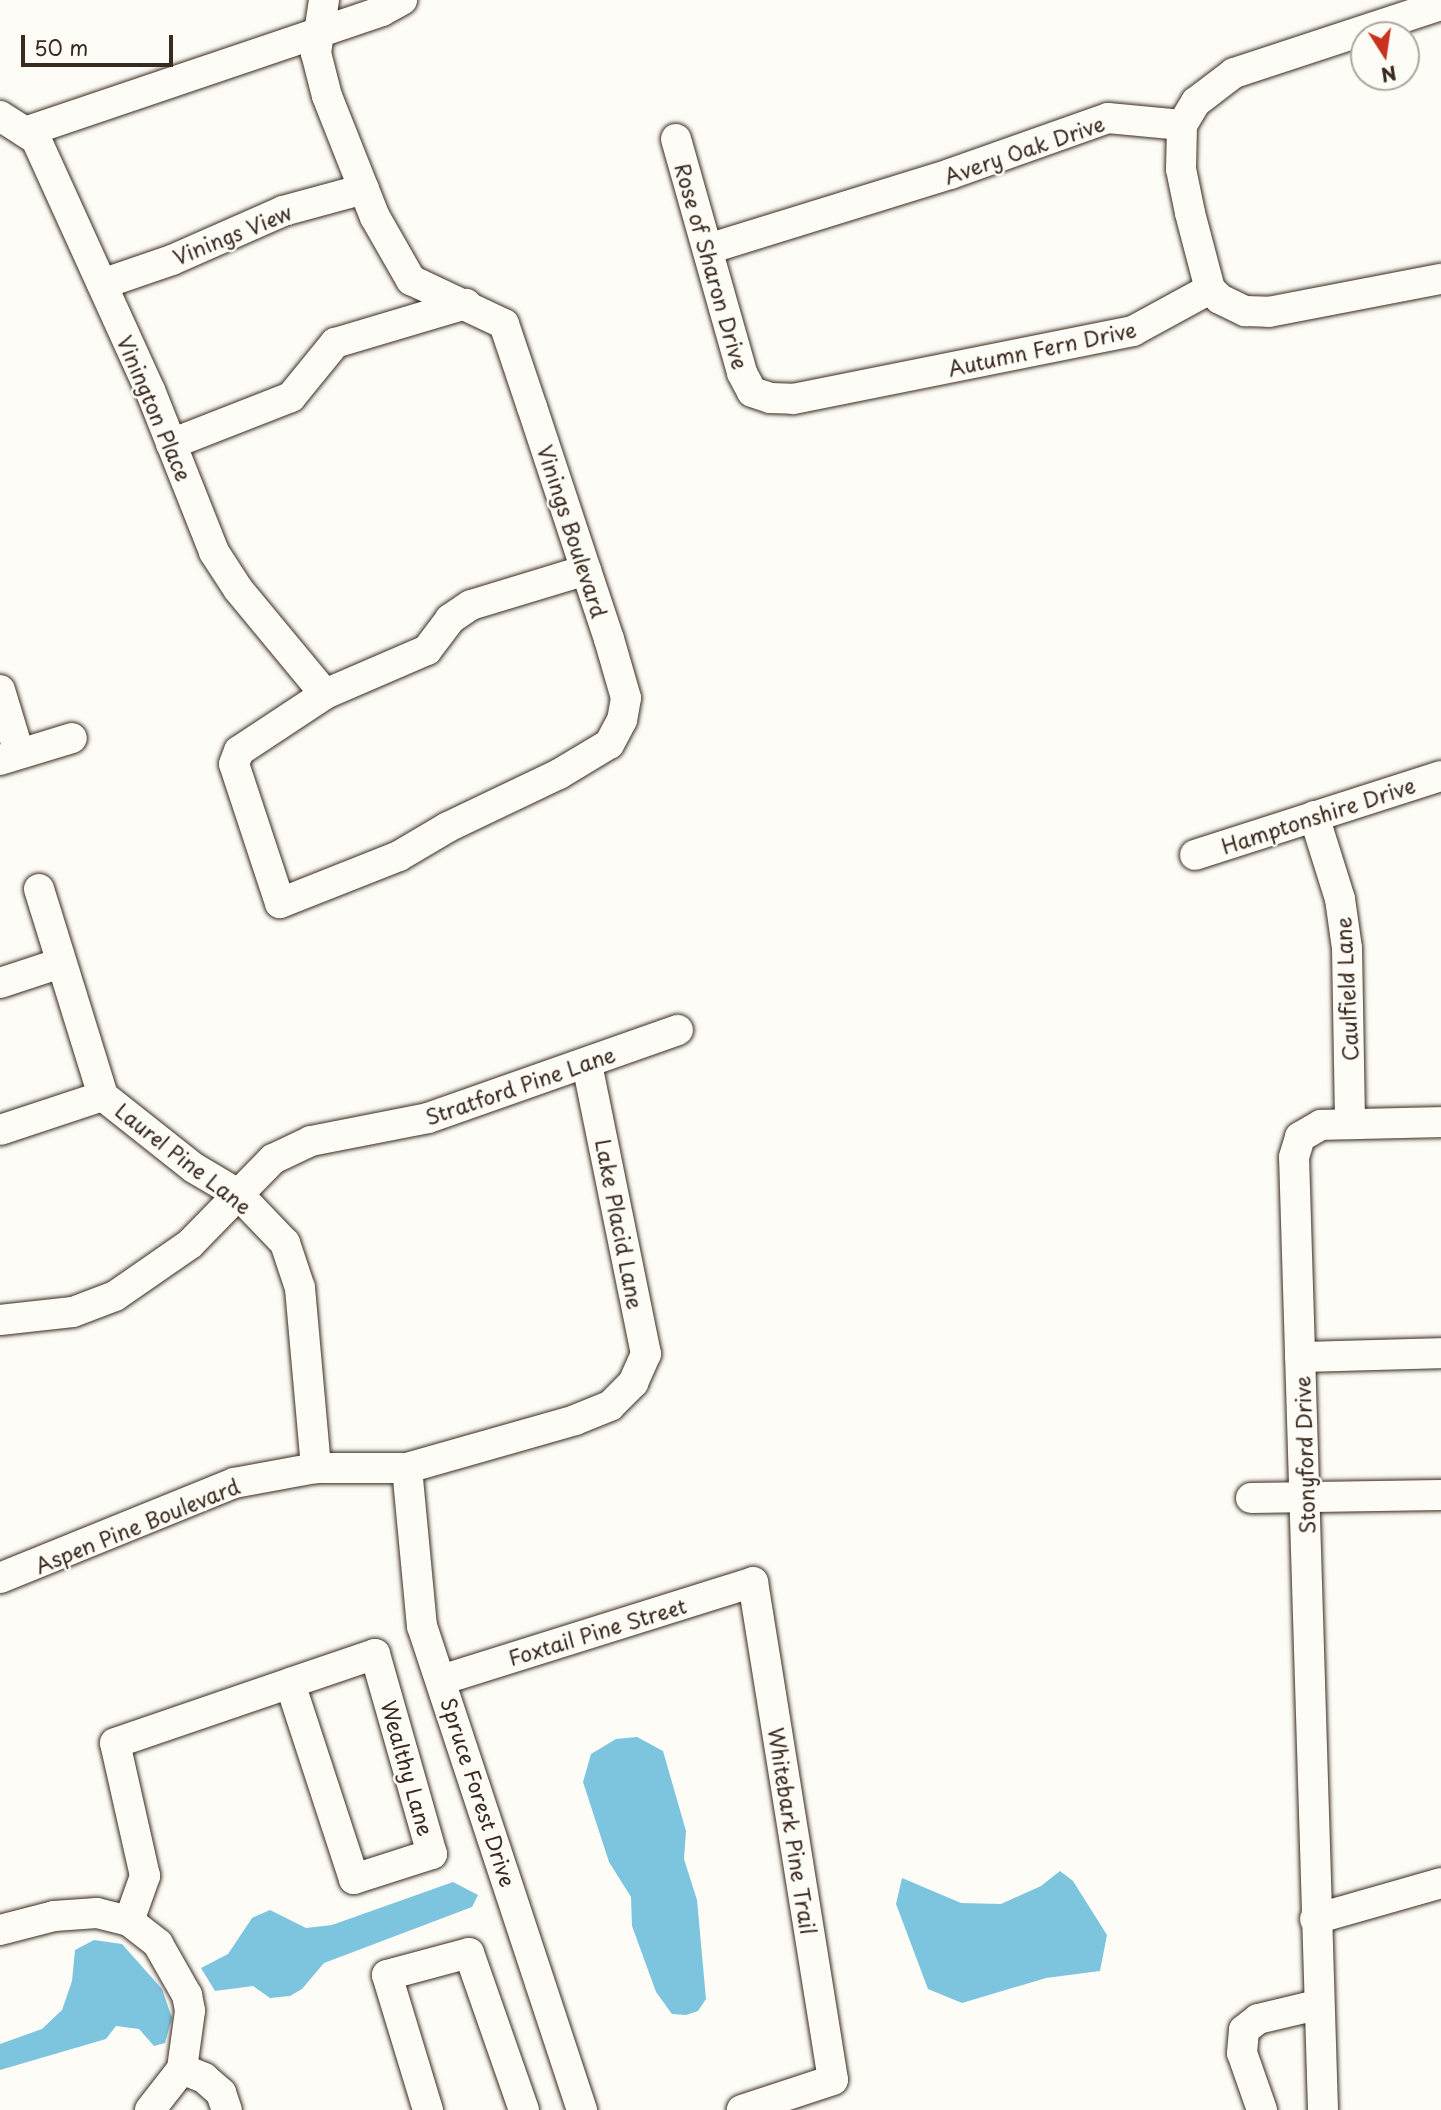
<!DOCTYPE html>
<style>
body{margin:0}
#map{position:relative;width:1441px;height:2110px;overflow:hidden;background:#fdfcf7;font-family:"Playpen Sans",sans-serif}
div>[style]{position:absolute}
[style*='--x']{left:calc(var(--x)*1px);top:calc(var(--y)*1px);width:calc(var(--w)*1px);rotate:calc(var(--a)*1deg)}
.water>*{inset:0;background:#7dc5de}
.roads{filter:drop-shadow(0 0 2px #3b2a1e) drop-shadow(0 0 2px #3b2a1e)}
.minor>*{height:30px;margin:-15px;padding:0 15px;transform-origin:15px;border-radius:15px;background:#fdfcf7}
span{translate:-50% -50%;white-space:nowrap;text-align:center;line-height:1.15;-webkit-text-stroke:5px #fdfcf7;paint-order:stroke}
.street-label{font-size:21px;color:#3b2a1e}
.north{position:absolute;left:1350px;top:21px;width:70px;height:70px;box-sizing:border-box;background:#fdfcf7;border:2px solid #afa8a0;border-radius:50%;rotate:168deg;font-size:19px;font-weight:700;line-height:28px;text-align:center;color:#3b2a1e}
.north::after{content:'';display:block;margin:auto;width:24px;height:32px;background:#c8321e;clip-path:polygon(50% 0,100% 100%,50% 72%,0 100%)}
.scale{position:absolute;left:21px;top:35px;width:152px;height:32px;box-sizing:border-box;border:4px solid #3b2a1e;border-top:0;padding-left:9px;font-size:21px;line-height:24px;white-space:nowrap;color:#3b2a1e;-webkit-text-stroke:5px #fdfcf7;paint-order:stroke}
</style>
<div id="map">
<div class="water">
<i style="clip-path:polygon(637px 1737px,663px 1751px,686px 1831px,684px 1859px,697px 1900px,706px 1999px,698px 2011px,686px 2015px,672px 2014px,656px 1992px,632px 1926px,631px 1897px,609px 1862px,583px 1782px,591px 1754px,616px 1739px)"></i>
<i style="clip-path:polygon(1060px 1871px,1073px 1881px,1107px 1935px,1100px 1971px,1046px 1978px,962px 2003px,928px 1989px,896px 1904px,902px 1878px,961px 1903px,1001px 1904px,1041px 1886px)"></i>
<i style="clip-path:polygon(453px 1882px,478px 1895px,472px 1907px,324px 1963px,302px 1989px,290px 1996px,270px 1998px,253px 1986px,215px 1991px,201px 1968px,228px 1954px,252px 1918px,270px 1910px,306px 1928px,332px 1925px)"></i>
<i style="clip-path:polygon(94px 1940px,122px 1944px,162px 1989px,172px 2018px,165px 2043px,154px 2046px,139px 2029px,116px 2026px,106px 2039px,0 2070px,0 2044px,42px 2029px,62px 2010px,72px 1981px,75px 1950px)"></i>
</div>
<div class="roads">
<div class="minor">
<i style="--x:324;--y:0;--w:54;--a:98.6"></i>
<i style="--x:316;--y:53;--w:44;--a:75.7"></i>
<i style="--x:327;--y:96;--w:130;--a:68.4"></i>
<i style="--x:375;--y:217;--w:73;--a:60.3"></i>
<i style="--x:411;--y:280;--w:103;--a:25.3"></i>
<i style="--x:504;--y:324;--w:88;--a:71.4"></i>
<i style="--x:532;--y:407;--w:172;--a:71.7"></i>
<i style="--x:586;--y:570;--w:73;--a:71.6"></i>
<i style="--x:609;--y:639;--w:61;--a:73.9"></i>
<i style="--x:626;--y:698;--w:22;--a:100"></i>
<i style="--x:622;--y:720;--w:27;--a:118"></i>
<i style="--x:609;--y:744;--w:58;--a:149"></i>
<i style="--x:559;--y:774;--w:123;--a:154.5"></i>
<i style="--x:448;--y:827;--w:57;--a:149.4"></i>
<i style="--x:399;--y:856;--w:128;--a:158.4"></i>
<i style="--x:280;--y:903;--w:146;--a:-108.3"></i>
<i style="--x:234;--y:764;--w:14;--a:-69"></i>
<i style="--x:239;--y:751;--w:103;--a:-33.5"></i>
<i style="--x:325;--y:694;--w:111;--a:-23.3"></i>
<i style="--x:427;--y:650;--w:39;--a:-53"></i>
<i style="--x:450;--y:619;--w:25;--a:-34"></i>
<i style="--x:471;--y:605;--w:120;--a:-16.9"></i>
<i style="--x:0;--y:116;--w:43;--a:32.6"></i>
<i style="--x:36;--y:139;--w:276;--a:65.6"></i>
<i style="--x:150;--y:390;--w:174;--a:68.4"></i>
<i style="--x:214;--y:552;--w:44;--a:57"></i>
<i style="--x:238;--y:589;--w:136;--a:50.4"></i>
<i style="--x:1182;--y:125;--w:44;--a:91.3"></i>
<i style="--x:1181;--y:169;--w:45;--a:78.4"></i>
<i style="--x:1190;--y:213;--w:79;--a:75.3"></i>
<i style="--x:1210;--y:289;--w:14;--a:45"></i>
<i style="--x:1220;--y:299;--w:28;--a:26"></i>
<i style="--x:1245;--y:311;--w:24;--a:2"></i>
<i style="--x:1269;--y:312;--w:175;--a:-10.9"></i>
<i style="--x:1182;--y:125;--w:27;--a:-59"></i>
<i style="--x:1196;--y:102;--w:48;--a:-37.3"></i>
<i style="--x:1234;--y:73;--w:218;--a:-18.2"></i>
<i style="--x:25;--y:132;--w:377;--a:-18.7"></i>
<i style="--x:382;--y:11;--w:23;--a:-29"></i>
<i style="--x:676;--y:139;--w:243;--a:74.2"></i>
<i style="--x:742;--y:373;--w:21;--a:62"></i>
<i style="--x:752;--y:392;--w:19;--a:18"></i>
<i style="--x:770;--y:398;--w:23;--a:2"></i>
<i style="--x:793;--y:399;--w:347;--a:-11.3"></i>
<i style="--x:1133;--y:331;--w:88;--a:-28.6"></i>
<i style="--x:708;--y:249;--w:253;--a:-17.2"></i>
<i style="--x:950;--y:174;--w:168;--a:-19.5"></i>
<i style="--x:1108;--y:118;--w:74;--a:5.4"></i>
<i style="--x:102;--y:284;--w:74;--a:-18.9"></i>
<i style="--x:172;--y:260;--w:121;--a:-23.8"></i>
<i style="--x:283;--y:211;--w:84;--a:-15.2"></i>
<i style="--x:171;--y:444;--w:129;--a:-21.4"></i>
<i style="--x:291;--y:397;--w:70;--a:-50.8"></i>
<i style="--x:335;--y:343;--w:137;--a:-16.6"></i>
<i style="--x:0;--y:690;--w:66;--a:73.2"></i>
<i style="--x:0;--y:760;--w:75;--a:-17"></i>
<i style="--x:1314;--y:816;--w:87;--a:72.6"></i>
<i style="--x:1340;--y:899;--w:49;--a:81.9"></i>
<i style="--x:1347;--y:948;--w:176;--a:89"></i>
<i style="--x:1195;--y:855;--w:258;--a:-17.8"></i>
<i style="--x:39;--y:889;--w:217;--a:72.8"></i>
<i style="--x:103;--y:1096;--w:116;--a:38.4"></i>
<i style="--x:194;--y:1168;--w:51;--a:30.6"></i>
<i style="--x:238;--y:1194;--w:68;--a:46.2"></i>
<i style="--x:285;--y:1243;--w:47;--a:71.6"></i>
<i style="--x:300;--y:1288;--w:181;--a:84.9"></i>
<i style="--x:0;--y:983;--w:64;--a:-18.2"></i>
<i style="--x:0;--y:1130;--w:108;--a:-18.3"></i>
<i style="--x:0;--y:1320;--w:73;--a:-6.3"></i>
<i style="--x:73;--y:1312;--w:45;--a:-20.9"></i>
<i style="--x:115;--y:1296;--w:91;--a:-34.7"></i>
<i style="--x:190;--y:1244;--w:119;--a:-45.7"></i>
<i style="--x:273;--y:1159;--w:42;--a:-25.3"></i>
<i style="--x:311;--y:1141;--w:119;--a:-11.1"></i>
<i style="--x:428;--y:1118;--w:265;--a:-19.4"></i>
<i style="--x:1300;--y:1357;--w:141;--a:-1.6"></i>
<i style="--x:407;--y:1468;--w:159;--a:84.6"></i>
<i style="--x:422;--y:1626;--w:510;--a:71.71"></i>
<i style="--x:1251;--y:1498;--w:190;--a:-0.9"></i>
<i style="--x:0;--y:1578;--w:253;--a:-22.1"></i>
<i style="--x:234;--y:1483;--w:83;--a:-10.4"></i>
<i style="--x:316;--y:1468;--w:91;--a:0"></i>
<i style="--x:407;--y:1468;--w:175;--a:-15.9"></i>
<i style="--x:575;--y:1420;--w:38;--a:-22"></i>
<i style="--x:610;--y:1406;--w:33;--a:-45"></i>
<i style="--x:633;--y:1383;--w:32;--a:-66"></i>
<i style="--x:646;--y:1354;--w:297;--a:-101.5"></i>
<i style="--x:375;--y:1654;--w:208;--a:74.1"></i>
<i style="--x:432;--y:1854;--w:82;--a:162.2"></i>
<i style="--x:354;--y:1879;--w:206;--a:-108.1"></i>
<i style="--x:290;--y:1683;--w:90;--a:-18.8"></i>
<i style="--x:441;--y:1680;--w:327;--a:-17.4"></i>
<i style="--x:753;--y:1582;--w:504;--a:80.87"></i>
<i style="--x:833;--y:2080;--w:96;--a:161.8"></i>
<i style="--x:1315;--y:1919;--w:131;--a:-15.9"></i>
<i style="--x:129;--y:1921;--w:48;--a:-70.4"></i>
<i style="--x:145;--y:1876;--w:136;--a:-102.7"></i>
<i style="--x:115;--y:1743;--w:185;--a:-18.9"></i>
<i style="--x:0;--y:1930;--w:56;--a:-14.5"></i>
<i style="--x:54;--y:1916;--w:43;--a:-4"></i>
<i style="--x:97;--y:1913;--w:33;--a:14"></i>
<i style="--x:129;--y:1921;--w:37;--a:38"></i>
<i style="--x:158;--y:1944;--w:59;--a:60.4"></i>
<i style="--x:187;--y:1995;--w:16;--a:79"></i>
<i style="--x:190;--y:2011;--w:59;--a:97.9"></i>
<i style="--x:182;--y:2069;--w:52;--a:128"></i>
<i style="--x:182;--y:2069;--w:24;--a:22"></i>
<i style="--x:204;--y:2078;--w:23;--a:41"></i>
<i style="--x:221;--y:2093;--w:18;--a:71"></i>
<i style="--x:428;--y:2110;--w:141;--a:-106.9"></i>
<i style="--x:387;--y:1975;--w:85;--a:-15"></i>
<i style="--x:469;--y:1953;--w:166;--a:70.7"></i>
<i style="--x:1262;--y:2110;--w:60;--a:-109.3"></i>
<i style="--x:1242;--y:2053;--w:23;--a:-85"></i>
<i style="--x:1244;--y:2030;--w:18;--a:-38"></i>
<i style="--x:1258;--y:2019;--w:61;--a:-13.3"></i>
<i style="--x:1323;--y:2110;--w:953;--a:-91.74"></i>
<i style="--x:1294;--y:1157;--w:21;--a:-73"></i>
<i style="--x:1300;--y:1137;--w:24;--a:-30"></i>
<i style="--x:1321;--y:1125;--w:120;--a:-1.4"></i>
</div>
</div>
<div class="street-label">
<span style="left:1024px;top:149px;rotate:-19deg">Avery Oak Drive</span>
<span style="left:232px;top:234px;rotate:-22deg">Vinings View</span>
<span style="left:712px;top:266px;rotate:74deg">Rose of Sharon Drive</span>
<span style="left:1042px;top:348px;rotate:-12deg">Autumn Fern Drive</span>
<span style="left:155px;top:408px;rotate:67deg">Vinington Place</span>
<span style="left:573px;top:531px;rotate:72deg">Vinings Boulevard</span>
<span style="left:1318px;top:815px;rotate:-18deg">Hamptonshire Drive</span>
<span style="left:1346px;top:989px;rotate:-93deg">Caulfield Lane</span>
<span style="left:520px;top:1085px;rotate:-19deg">Stratford Pine Lane</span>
<span style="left:184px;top:1158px;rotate:38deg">Laurel Pine Lane</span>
<span style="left:620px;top:1224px;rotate:79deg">Lake Placid Lane</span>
<span style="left:1304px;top:1455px;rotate:-92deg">Stonyford Drive</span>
<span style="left:137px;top:1525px;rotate:-22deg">Aspen Pine Boulevard</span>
<span style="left:597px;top:1631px;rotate:-17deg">Foxtail Pine Street</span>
<span style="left:408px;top:1768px;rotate:74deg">Wealthy Lane</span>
<span style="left:479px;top:1792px;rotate:72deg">Spruce Forest Drive</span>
<span style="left:793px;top:1831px;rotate:81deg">Whitebark Pine Trail</span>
</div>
<div class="north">N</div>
<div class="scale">50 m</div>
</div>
